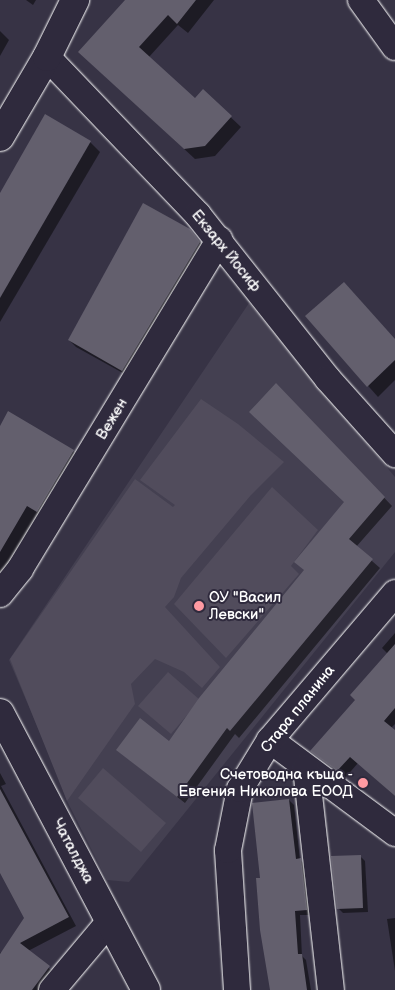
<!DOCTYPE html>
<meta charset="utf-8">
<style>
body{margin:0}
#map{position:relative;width:395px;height:990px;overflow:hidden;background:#373345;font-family:"Balsamiq Sans",sans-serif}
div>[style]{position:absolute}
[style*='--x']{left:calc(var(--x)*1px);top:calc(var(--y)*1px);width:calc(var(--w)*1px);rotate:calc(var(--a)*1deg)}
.built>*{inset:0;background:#444051}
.green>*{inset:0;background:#514c5c}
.shadow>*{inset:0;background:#0007}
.building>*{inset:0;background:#635f6d}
.roads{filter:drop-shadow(0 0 1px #fff) drop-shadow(0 0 1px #fff)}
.minor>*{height:26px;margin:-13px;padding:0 13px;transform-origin:13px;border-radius:13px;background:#2f2a3d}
.tertiary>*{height:28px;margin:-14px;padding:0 14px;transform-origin:14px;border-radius:14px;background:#2f2a3d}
.dots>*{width:14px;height:14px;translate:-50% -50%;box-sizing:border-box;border:2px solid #2f2a3d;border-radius:50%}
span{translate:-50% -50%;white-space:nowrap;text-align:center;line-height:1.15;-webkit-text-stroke:4px #2f2a3d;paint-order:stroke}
.street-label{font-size:15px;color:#fff}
.poi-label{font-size:15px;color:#fff}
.left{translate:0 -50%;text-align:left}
.right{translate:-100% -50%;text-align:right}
</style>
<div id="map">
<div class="built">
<i style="clip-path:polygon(249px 303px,395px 477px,395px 552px,129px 882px,107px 880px,67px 801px,58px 775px,9px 660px)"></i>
</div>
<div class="green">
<i style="clip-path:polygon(201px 399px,238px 424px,284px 462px,251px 495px,181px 578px,174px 597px,165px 607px,220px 667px,202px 688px,184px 672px,155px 659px,131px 684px,135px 704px,67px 801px,10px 659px,135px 479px,173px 507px,175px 505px,140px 480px)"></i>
<i style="clip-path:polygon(272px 487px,318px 530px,291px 566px,299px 574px,226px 658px,174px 604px)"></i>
<i style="clip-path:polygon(168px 672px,200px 700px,171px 734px,138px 706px)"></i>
<i style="clip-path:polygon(103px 768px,166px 823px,141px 852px,78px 798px)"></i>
</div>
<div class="shadow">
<i style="clip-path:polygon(26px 0,36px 0,33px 5px)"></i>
<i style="clip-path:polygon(127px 0,214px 0,188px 33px,178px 25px,149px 57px,195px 99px,203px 91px,241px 127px,215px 156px,195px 159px,90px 62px)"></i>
<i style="clip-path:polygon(0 31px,9px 40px,0 56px)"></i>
<i style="clip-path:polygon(90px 142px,100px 152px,0 322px,0 195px)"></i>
<i style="clip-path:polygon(189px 230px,207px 250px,130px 377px,76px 347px,69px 340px)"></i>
<i style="clip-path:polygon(306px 316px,395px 340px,395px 380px,378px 397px)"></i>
<i style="clip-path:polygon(276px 384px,392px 506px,356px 547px,380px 568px,239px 738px,235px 734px,185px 803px,117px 750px,170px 743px,305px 571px,345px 502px)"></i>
<i style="clip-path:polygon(9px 413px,73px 451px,84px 461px,0 579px,0 428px)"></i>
<i style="clip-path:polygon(395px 633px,395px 724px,391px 728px,395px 732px,395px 796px,358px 763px,345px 778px,312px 751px,356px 700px,388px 654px,382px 648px)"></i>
<i style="clip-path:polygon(0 773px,6px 784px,1px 786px,76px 926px,28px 951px,58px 976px,47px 990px,0 990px,0 952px,1px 954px,26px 918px,0 870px)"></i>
<i style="clip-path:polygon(289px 800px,294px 805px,300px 860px,306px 865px,311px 915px,300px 915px,302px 956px,306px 960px,311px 990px,271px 990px,262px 879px)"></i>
<i style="clip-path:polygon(360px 856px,365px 861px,368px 912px,343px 913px,338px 908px)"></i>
<i style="clip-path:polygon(395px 918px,395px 971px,387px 919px)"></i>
</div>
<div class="building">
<i style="clip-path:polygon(125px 0,196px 0,177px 24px,168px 15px,139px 47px,195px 98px,203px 89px,232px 116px,205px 146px,184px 149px,78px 52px)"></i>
<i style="clip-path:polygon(45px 114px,91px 141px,0 298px,0 193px)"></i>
<i style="clip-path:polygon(143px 203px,190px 229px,200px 242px,122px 371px,68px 340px)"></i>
<i style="clip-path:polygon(344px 282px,395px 339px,395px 360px,367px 387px,305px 316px)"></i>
<i style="clip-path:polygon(276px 383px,385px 497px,349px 539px,373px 559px,230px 731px,227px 728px,177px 797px,116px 750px,140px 718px,169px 741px,199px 698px,304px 570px,294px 562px,344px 502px,249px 412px)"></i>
<i style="clip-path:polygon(8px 411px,74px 450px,37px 512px,27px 506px,0 552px,0 426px)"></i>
<i style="clip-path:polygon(395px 644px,395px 708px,384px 721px,395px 730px,395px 796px,350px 757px,337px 771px,310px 751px,355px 700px,350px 695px)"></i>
<i style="clip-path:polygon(0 789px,69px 917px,20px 943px,50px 966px,32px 990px,0 990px,0 954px,24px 918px,0 873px)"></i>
<i style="clip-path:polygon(289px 799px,296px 859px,301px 858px,307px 910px,295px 911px,298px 954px,302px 954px,307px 990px,270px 990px,260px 930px,256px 878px,260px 878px,252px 803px)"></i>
<i style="clip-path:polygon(361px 855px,363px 908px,337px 909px,331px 856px)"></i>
</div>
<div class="roads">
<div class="minor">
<i style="--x:361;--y:0;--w:58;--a:54.1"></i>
<i style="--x:47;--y:57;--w:219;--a:46.3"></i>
<i style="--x:198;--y:215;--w:209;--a:51.6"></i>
<i style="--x:328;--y:379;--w:101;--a:48.2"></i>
<i style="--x:0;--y:594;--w:32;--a:-51"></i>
<i style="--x:20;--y:569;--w:385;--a:-58.8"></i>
<i style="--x:270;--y:740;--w:156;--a:36.6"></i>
<i style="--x:306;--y:768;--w:223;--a:83.6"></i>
<i style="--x:52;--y:990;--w:90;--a:-50"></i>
<i style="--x:237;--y:990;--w:140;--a:-93.7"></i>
<i style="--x:228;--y:850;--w:62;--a:-78.9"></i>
<i style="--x:240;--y:789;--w:57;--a:-58.5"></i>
<i style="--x:270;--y:740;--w:193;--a:-49.6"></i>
</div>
<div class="tertiary">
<i style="--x:0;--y:137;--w:93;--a:-59.6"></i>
<i style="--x:47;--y:57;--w:64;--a:-63.8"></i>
<i style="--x:0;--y:713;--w:313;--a:62.2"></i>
</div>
</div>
<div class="dots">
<i style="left:199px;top:606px;background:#ff9aa2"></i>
<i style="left:363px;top:783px;background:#ff9aa2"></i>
</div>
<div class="street-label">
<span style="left:226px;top:251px;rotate:51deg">Екзарх Йосиф</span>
<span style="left:112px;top:419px;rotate:-59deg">Вежен</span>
<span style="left:298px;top:709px;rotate:-51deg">Стара планина</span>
<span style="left:73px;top:851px;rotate:62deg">Чаталджа</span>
</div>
<div class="poi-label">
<span class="left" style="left:209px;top:606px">ОУ "Васил<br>Левски"</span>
<span class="right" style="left:353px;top:783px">Счетоводна къща -<br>Евгения Николова ЕООД</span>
</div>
</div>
